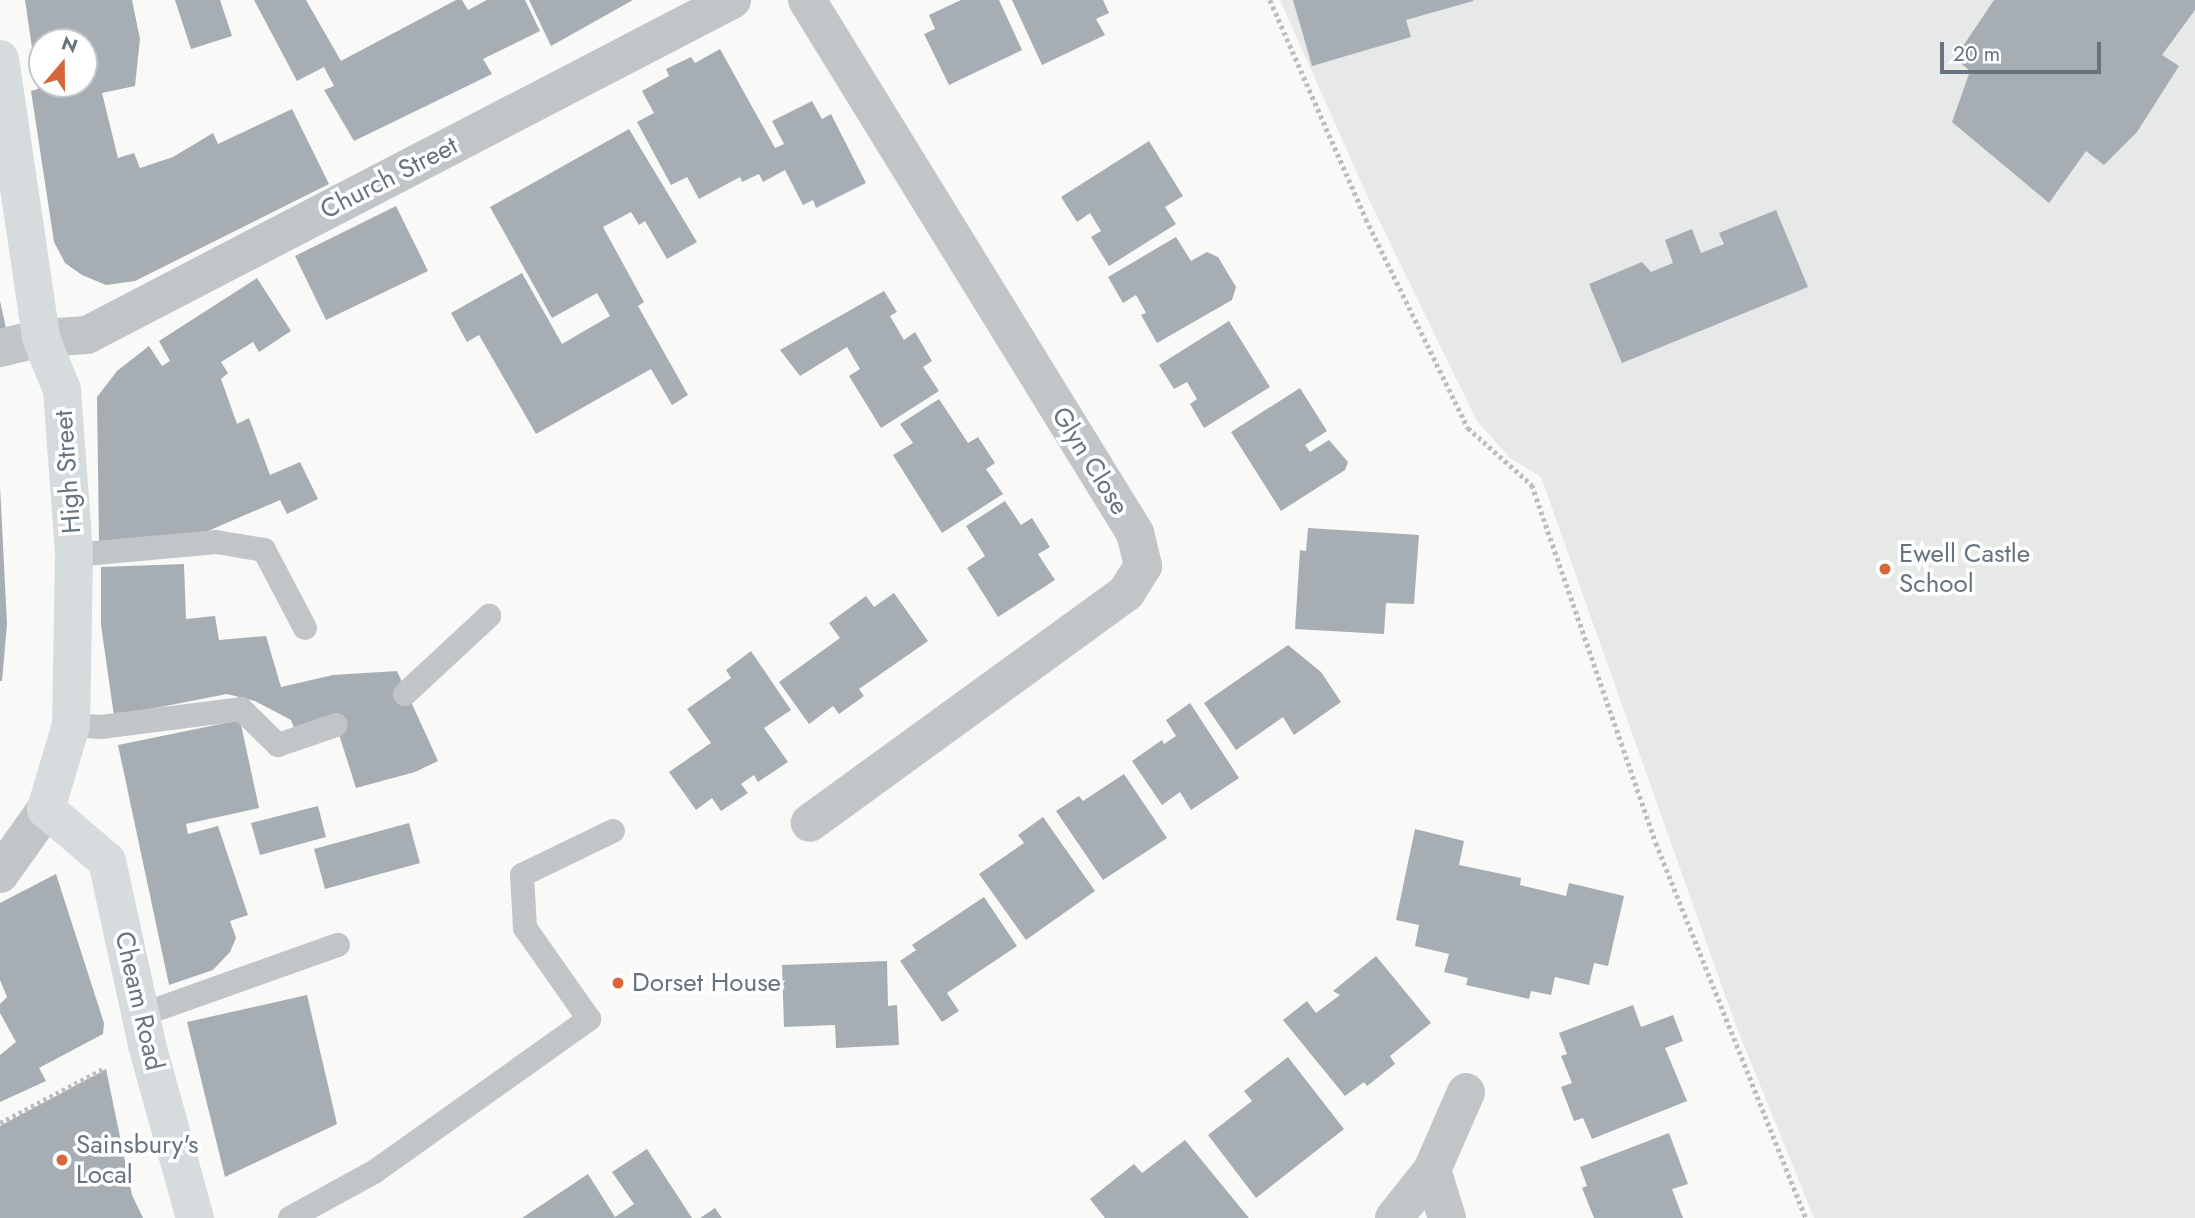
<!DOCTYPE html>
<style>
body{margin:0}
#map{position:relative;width:2195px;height:1218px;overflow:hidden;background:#f9f9f8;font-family:Jost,sans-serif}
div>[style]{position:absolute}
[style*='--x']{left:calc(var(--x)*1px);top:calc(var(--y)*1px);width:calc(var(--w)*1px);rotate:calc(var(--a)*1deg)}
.built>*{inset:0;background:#e7e8e8}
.building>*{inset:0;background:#a6aeb4}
.path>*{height:4.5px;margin-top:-2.25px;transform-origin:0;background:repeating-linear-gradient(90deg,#bbbec0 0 3.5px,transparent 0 7px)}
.service>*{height:24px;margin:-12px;padding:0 12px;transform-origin:12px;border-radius:12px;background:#c1c5c8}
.minor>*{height:38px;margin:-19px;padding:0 19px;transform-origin:19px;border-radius:19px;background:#c1c5c8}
.tertiary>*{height:38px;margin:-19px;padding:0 19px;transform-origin:19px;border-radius:19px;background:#c1c5c8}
.secondary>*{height:38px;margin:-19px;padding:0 19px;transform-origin:19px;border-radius:19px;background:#d6dbde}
.dots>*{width:19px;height:19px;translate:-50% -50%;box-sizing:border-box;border:4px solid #fff;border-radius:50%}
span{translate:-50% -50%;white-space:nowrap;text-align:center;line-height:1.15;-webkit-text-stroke:7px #fff;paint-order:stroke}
.street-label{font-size:26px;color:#667480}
.poi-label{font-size:26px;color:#667480}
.left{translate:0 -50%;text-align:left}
.north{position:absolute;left:28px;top:28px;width:70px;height:70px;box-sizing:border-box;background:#fff;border:2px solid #c2c7cc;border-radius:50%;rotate:20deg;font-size:19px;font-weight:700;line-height:28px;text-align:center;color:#667480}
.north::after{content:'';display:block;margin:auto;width:24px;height:32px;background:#d7673a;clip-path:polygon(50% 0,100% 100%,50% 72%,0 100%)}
.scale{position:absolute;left:1940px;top:42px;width:161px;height:32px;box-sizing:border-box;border:4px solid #667480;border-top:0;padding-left:9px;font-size:21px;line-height:24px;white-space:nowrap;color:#667480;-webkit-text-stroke:5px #fff;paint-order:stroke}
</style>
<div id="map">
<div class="built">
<i style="clip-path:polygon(1280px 0,2195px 0,2195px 1218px,1814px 1218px,1735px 1023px,1541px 477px,1510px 458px,1477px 421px,1370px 202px)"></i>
</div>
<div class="building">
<i style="clip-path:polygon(evenodd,25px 0,132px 0,140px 39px,135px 86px,102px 93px,118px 158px,134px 153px,140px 168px,173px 157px,213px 133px,218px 144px,292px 109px,329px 184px,135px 281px,106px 285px,82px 275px,65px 263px,54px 242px,31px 91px,38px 89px,25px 0,42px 42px,84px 42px,84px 84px,42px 84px,42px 42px)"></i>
<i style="clip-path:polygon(175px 0,220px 0,232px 36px,191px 49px)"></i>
<i style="clip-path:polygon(254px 0,306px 0,341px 61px,456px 0,462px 0,468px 10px,487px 0,525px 0,540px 31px,483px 59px,492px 74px,354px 141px,324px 90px,334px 86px,324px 67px,297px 81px)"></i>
<i style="clip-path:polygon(529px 0,633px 0,551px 46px)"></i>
<i style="clip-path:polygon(961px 0,999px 0,1022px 50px,949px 85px,924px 34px,935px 29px,929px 15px)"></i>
<i style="clip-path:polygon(1012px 0,1103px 0,1109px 13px,1096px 19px,1105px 35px,1042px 65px)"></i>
<i style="clip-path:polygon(1293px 0,1473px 0,1473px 1px,1406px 20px,1411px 37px,1312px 66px)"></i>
<i style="clip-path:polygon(1994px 0,2195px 0,2195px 10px,2162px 55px,2179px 66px,2137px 132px,2104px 165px,2086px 151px,2049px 203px,1952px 122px,1970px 71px,1955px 58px)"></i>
<i style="clip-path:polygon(720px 49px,775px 148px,784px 144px,772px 121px,812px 101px,822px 119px,831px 114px,866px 183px,816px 208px,813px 200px,803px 205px,785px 170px,763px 182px,759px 174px,742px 182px,740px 177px,699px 199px,687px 177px,671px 185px,637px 122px,654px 113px,642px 91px,669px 76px,666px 69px,691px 57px,695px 63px)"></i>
<i style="clip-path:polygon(629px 129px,697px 242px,667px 259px,645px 221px,639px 225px,631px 212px,603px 227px,644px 302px,638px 306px,688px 395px,672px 405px,651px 369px,536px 434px,479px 335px,467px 342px,451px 313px,522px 273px,562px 344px,610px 316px,597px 293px,552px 318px,490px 207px)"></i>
<i style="clip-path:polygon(1149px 141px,1183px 196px,1165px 207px,1176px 224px,1109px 266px,1091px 237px,1101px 231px,1090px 213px,1077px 222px,1061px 197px)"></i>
<i style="clip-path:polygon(396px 206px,428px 271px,326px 320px,295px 256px)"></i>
<i style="clip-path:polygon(1776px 210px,1808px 287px,1622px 363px,1589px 284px,1642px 262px,1651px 272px,1673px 263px,1665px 240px,1692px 229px,1701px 253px,1724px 244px,1719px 233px)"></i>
<i style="clip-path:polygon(1176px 237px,1191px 261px,1207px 252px,1218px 257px,1236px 287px,1232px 300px,1157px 343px,1141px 315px,1146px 313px,1136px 295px,1123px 303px,1108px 277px)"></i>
<i style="clip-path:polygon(257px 278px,291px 331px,259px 352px,253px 342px,221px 362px,228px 373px,221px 379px,237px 424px,249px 418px,270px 475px,300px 462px,318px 499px,287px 514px,280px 500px,194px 537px,99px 541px,97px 397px,117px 371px,149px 346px,162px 366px,170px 361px,159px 341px)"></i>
<i style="clip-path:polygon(884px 291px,897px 312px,890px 316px,904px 340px,915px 332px,932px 361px,923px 367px,939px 391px,881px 428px,849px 376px,860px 369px,847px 347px,800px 376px,780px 350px)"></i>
<i style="clip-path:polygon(0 301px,7px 333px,0 335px)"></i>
<i style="clip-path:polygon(1229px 321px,1270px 387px,1204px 428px,1190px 404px,1197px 399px,1187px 382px,1174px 389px,1159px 365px)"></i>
<i style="clip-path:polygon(1300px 388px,1327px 431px,1305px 445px,1310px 452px,1329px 440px,1348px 462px,1345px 470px,1281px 511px,1231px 432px)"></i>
<i style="clip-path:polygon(939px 399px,968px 443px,978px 437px,995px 463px,986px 469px,1003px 494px,942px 533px,893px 455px,913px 443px,900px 424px)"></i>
<i style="clip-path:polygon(0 486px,7px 624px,2px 681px,0 681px)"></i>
<i style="clip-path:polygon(1005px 501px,1021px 525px,1032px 518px,1050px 547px,1038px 554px,1055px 580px,998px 617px,967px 568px,985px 556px,966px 526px)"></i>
<i style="clip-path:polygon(1308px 528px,1419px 535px,1414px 604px,1386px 603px,1384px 634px,1295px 629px,1300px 550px,1306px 551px)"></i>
<i style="clip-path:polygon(184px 564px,186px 619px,215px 616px,219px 640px,266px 636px,281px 687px,333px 675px,397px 671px,438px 761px,415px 772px,356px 788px,336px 725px,297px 735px,291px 720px,255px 701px,227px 694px,114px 716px,101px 625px,101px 567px)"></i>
<i style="clip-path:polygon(894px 593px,928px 641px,859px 689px,864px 696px,839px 714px,833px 706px,809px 724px,779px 682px,840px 638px,829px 623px,866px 596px,874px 607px)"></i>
<i style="clip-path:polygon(1288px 645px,1321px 672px,1341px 702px,1294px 735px,1283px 717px,1236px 750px,1204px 703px)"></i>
<i style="clip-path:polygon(751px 651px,791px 710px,764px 728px,788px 762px,758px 782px,754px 775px,741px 784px,748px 793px,721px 811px,712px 798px,696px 810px,669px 772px,711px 743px,687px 709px,731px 678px,726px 670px)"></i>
<i style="clip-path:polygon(1190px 703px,1239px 778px,1191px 810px,1180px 792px,1162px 805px,1132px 761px,1162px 740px,1164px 744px,1176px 736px,1166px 720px)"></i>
<i style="clip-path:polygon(240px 720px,259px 808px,186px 824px,188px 834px,218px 826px,248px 915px,230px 921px,236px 938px,230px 952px,213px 970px,169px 985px,118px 745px)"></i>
<i style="clip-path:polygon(1124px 774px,1167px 838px,1103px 880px,1056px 811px,1079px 796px,1083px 801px)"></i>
<i style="clip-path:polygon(318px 806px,326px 837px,260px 855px,251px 823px)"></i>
<i style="clip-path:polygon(1043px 817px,1095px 891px,1026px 940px,979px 874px,1024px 843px,1018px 835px)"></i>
<i style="clip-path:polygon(409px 823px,420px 863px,325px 889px,314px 849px)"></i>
<i style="clip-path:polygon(1415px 829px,1464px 841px,1459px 865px,1521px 878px,1520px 885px,1566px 896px,1569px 883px,1624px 896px,1608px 966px,1594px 963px,1589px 985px,1555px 977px,1551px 995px,1531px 991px,1529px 999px,1466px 985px,1468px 978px,1444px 972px,1449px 954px,1415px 946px,1419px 925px,1396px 920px)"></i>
<i style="clip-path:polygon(56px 874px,104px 1023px,103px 1034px,39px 1068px,46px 1081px,0 1102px,0 1055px,16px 1042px,0 1013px,0 1004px,7px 997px,0 980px,0 903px)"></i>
<i style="clip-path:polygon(984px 897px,1017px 946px,947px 993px,959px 1011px,942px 1022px,900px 961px,916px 950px,912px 945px)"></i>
<i style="clip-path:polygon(1376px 956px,1431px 1023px,1390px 1056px,1395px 1064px,1367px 1086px,1364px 1082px,1345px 1096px,1283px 1020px,1307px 1001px,1316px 1013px,1340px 995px,1333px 991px)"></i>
<i style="clip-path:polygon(887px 961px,888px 1006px,897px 1005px,899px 1045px,836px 1048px,835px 1025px,784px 1027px,782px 965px)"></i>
<i style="clip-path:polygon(307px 995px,337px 1124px,225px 1177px,187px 1022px)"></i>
<i style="clip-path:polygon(1633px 1005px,1641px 1027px,1673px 1015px,1683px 1041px,1665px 1048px,1687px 1101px,1592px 1139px,1583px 1118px,1574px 1121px,1561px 1087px,1572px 1083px,1561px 1056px,1567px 1054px,1559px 1033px)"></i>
<i style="clip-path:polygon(1288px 1057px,1344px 1129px,1256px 1198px,1208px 1135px,1252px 1101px,1244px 1091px)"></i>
<i style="clip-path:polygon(106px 1069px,132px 1195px,143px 1218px,0 1218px,0 1126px)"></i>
<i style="clip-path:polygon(1669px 1133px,1688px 1184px,1672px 1189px,1683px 1218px,1594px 1218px,1582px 1188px,1587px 1186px,1580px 1167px)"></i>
<i style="clip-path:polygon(1185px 1140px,1249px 1218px,1105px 1218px,1090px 1199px,1134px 1164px,1142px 1173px)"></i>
<i style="clip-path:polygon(647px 1149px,692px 1218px,522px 1218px,588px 1174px,615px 1217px,634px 1204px,612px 1172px)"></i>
<i style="clip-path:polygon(715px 1208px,722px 1218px,700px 1218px)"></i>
</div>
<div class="path">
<i style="--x:1270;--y:0;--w:239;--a:66.3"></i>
<i style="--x:1366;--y:219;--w:233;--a:64"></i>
<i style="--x:1468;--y:428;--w:86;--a:41.7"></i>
<i style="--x:1532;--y:485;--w:379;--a:70.9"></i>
<i style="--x:1656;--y:843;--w:404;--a:68.2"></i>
<i style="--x:0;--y:1123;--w:119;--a:-27.6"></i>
</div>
<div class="service">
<i style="--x:74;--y:555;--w:143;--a:-5.2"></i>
<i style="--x:216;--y:542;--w:49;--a:9.5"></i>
<i style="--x:264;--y:550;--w:88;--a:62.3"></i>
<i style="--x:405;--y:694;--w:115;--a:-42.9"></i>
<i style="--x:71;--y:725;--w:30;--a:4"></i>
<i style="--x:101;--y:727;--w:141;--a:-7.3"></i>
<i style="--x:241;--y:709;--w:52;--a:44.2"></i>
<i style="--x:278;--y:745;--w:61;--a:-19"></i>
<i style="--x:141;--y:1015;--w:209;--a:-19.6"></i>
<i style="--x:290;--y:1218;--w:96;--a:-28.7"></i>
<i style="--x:374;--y:1172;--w:264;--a:-35.4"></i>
<i style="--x:589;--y:1019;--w:111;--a:-125.1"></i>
<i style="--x:525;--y:928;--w:53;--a:-93.2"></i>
<i style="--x:522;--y:875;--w:101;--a:-25.8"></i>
</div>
<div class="minor">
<i style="--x:807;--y:0;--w:626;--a:58.39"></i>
<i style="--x:1135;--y:533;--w:34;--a:76"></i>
<i style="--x:1143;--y:566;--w:32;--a:122"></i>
<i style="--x:1126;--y:593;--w:391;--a:144"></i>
<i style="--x:0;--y:348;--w:42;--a:-13.7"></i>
<i style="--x:41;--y:338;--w:46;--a:-3.7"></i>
<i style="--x:87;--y:335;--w:727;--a:-27.45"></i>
<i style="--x:1432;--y:1170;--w:50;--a:72.6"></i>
<i style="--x:1394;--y:1218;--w:61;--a:-51.6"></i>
<i style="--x:1432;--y:1170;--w:85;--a:-66.4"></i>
</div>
<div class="tertiary">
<i style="--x:0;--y:874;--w:80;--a:-54.7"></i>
</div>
<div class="secondary">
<i style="--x:0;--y:59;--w:282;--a:81.6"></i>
<i style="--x:41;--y:338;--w:56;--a:68"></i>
<i style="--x:62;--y:390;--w:165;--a:85.8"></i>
<i style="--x:74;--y:555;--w:170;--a:91"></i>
<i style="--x:71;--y:725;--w:88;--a:106.6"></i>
<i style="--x:46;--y:809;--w:80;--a:40.4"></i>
<i style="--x:107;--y:861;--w:188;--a:77.7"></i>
<i style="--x:147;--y:1045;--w:180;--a:74.5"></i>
</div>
<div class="dots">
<i style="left:1885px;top:569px;background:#d7673a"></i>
<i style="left:618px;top:983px;background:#d7673a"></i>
<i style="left:62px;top:1160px;background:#d7673a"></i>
</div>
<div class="street-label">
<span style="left:389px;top:178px;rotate:-27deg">Church Street</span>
<span style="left:1090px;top:461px;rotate:58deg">Glyn Close</span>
<span style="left:68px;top:472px;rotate:-94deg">High Street</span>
<span style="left:139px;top:1001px;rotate:77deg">Cheam Road</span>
</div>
<div class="poi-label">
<span class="left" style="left:1899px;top:569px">Ewell Castle<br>School</span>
<span class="left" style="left:632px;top:983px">Dorset House</span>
<span class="left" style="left:76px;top:1160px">Sainsbury's<br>Local</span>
</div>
<div class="north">N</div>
<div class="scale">20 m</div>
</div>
